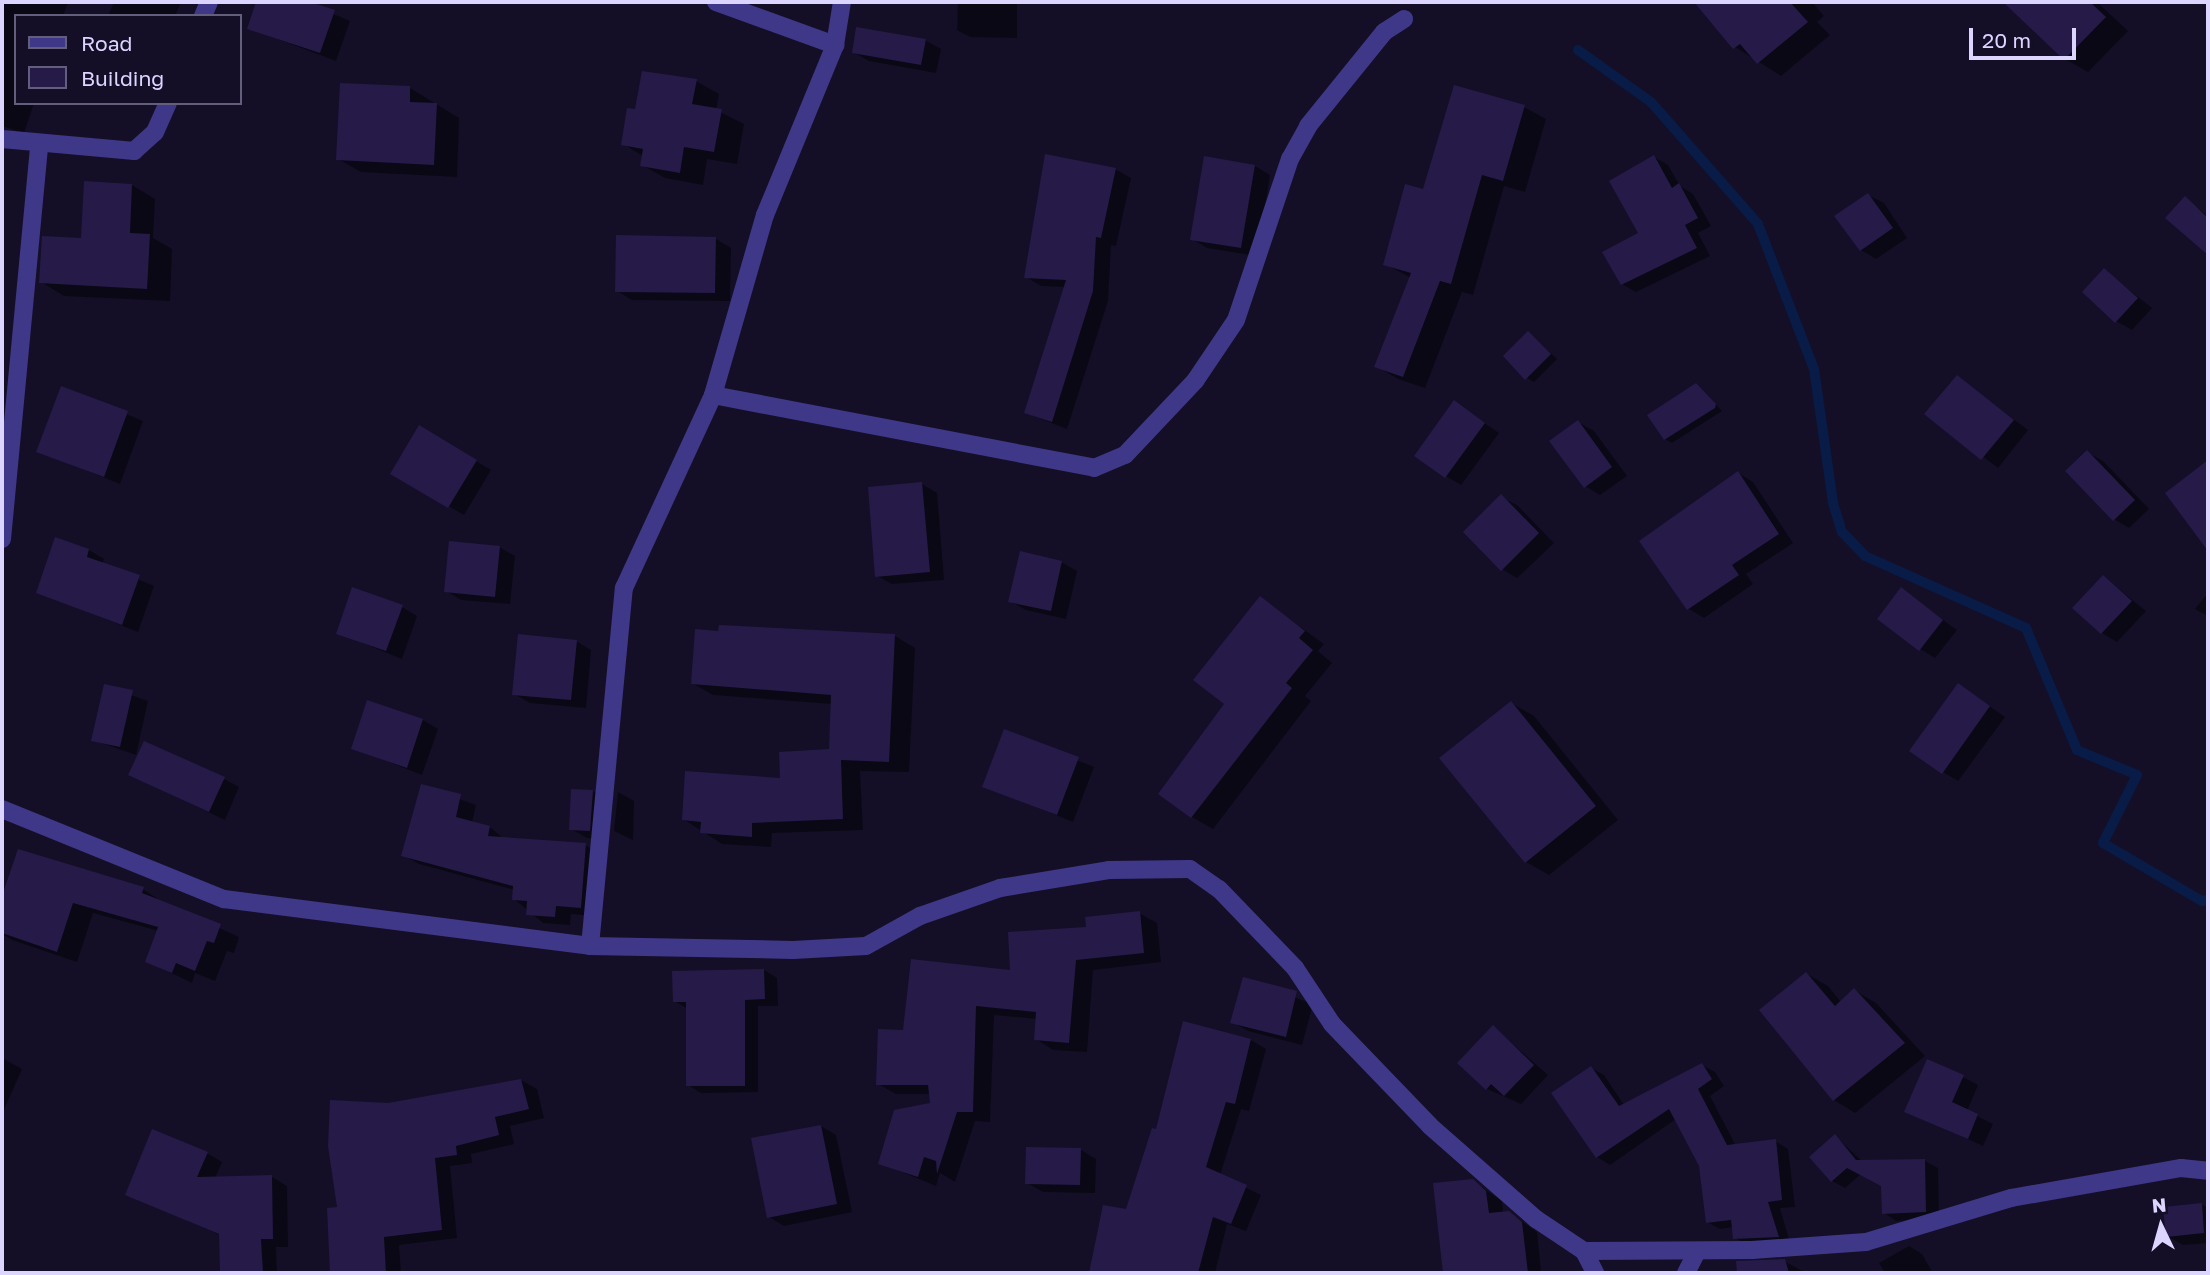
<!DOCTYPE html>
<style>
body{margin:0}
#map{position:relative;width:2210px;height:1275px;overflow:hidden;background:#140f27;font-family:"Golos Text",sans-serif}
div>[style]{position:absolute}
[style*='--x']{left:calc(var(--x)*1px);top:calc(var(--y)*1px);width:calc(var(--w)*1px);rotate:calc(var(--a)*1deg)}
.shadow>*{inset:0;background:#0007}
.stream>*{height:10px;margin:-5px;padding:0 5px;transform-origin:5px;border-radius:5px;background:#081c47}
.building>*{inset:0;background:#261a49}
.minor>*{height:18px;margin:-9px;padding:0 9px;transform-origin:9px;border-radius:9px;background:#3f3888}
span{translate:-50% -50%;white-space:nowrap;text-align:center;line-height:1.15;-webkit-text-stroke:5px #140f27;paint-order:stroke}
.frame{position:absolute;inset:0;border:4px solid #dcd5ff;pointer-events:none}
.legend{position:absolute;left:14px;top:14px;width:228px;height:91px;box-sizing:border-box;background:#140f27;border:2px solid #645e7d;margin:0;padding:9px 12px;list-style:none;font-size:21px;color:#dcd5ff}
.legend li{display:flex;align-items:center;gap:14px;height:35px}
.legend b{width:35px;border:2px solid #645e7d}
.north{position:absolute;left:2126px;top:1191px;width:70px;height:70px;-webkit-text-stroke:5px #140f27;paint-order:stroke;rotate:355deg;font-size:19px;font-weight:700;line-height:28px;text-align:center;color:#dcd5ff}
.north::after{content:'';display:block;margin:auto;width:24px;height:32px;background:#dcd5ff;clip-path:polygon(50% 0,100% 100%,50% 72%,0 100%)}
.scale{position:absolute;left:1969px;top:28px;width:107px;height:32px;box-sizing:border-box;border:4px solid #dcd5ff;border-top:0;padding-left:9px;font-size:21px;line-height:24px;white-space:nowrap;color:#dcd5ff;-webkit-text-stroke:5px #140f27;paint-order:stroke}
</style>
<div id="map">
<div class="shadow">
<i style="clip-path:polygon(2px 2px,68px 2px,63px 16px,16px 16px,16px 103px,34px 103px,24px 133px,2px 126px)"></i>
<i style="clip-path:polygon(114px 2px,181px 2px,175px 16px,108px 16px)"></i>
<i style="clip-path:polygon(258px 2px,305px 2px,350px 21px,336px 61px,249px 28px)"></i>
<i style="clip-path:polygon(958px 2px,1017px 2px,1017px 38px,970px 37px,957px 30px)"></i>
<i style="clip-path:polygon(1709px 2px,1812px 2px,1824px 16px,1817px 22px,1830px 35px,1781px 76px,1735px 47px,1701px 8px)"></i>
<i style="clip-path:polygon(2014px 2px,2097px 2px,2128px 31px,2088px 72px,2065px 59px,2009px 6px)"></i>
<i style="clip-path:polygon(925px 40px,941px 49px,936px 73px,869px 61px,853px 52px)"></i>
<i style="clip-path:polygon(696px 81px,719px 94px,716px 110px,744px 124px,737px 164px,707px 159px,703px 185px,665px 178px,642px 165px,643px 156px,623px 144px,637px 111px)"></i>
<i style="clip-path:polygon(410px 88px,459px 118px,457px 177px,361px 172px,338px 159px)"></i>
<i style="clip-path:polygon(1524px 107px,1546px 119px,1525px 192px,1504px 186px,1473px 295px,1462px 292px,1425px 388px,1398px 379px,1376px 366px,1411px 278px,1385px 264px,1425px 191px)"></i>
<i style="clip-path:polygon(1654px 157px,1668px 165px,1680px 186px,1693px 194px,1711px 226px,1698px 233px,1710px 256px,1636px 292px,1622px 284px,1641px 234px)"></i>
<i style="clip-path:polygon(1255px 166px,1270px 175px,1257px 256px,1207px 248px,1192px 239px)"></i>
<i style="clip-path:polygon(1115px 169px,1131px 178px,1116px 246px,1111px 245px,1108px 301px,1067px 429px,1026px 413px,1066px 287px,1041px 286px,1026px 277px)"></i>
<i style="clip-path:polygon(132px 185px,155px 199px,153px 238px,172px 249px,170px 301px,64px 296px,41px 282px)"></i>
<i style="clip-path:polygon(1868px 195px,1884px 203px,1907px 238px,1876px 259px,1861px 250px)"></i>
<i style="clip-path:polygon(2185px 199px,2208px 216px,2208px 253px,2168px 218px)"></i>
<i style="clip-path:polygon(716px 239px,731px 248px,730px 301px,632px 300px,617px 291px)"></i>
<i style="clip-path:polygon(2104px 270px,2152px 308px,2132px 330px,2116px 321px)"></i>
<i style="clip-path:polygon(1529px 333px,1557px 359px,1534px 382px,1527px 378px)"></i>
<i style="clip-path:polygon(1957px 377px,2028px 430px,1998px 468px,1927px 414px)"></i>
<i style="clip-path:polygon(1697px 385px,1722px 411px,1672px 443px,1665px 439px)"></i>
<i style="clip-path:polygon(62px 388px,143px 421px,120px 484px,38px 451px)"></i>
<i style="clip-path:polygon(1455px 403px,1499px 433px,1461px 485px,1446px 476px)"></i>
<i style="clip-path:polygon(1578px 422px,1594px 431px,1627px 476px,1600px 495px,1585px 486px)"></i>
<i style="clip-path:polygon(420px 428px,491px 470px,464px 515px,392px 474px)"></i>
<i style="clip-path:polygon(2087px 452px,2103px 461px,2149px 509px,2129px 528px,2114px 519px)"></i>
<i style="clip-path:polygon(1738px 473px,1753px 482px,1793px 543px,1746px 574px,1753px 584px,1704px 618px,1689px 609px,1641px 542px)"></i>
<i style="clip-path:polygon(922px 484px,937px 493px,944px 580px,892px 584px,877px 576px)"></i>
<i style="clip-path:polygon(1501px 497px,1517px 505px,1554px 543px,1517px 578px,1502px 569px)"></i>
<i style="clip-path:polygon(499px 547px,515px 556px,510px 604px,461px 600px,446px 591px)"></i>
<i style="clip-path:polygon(89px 550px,104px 559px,102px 564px,154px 586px,138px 632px,38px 592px)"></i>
<i style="clip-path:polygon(1061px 562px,1077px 571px,1066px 619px,1026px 610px,1010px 601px)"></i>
<i style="clip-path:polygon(2104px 577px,2146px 611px,2117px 642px,2102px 633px)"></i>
<i style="clip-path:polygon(1901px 590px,1957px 630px,1935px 658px,1920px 649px)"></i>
<i style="clip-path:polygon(2208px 593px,2208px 616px,2195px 609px)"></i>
<i style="clip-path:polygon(1260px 598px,1324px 644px,1318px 651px,1332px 663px,1305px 696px,1311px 701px,1213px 829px,1192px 817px)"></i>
<i style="clip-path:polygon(402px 607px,417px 616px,402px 659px,338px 633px)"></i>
<i style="clip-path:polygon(895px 636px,915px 648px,909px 772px,860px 771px,863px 830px,772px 833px,771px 847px,722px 844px,683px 819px,782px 780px,830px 751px,832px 704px,713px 695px,692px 683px)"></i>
<i style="clip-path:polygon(576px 641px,591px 650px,586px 708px,530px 703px,514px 694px)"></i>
<i style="clip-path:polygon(1959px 685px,2005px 717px,1958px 781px,1943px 772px)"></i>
<i style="clip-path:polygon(105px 686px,148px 701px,136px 755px,93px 740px)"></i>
<i style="clip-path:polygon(1511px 703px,1534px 716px,1618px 820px,1549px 875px,1526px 862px)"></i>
<i style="clip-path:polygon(423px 720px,438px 729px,422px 775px,353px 748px)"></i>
<i style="clip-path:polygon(1005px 731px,1094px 767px,1073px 822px,985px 786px)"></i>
<i style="clip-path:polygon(130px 775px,224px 779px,239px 787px,225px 820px)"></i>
<i style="clip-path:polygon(422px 786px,476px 805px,472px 823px,490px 827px,504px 839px,585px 845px,600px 854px,596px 916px,571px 914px,570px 925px,543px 923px,514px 899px,515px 890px,419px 864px,403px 855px)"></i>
<i style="clip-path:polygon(572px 791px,593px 791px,608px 800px,605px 839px,587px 838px,571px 829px)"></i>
<i style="clip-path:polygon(618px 792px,634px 801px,633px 840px,614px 831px)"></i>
<i style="clip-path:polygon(19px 851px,143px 889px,162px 902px,239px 937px,234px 953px,227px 951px,215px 981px,195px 973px,192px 983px,147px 961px,159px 931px,93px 913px,77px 962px,12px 940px,2px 934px,2px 902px)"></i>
<i style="clip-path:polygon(1139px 913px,1157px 923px,1161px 962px,1093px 970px,1087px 1052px,1053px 1050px,1036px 1039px,1037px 1019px,994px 1015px,990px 1122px,975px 1121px,955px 1182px,940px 1173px,936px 1186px,880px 1163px,932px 1105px,931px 1094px,896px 1094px,878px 1084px,904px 1032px,1088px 929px)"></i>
<i style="clip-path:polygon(764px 970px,777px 978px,778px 1006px,758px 1006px,758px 1092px,701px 1093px,688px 1085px,688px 1009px,674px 1001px)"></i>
<i style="clip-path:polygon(1807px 974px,1828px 986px,1841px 1002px,1854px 990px,1876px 1003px,1925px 1056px,1855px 1113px,1834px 1100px)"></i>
<i style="clip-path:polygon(1244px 979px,1313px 1004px,1302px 1045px,1248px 1031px,1232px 1022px)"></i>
<i style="clip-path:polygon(1185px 1023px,1251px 1040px,1266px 1049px,1249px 1111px,1241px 1109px,1220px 1175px,1261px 1195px,1246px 1231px,1227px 1224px,1215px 1273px,1091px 1273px,1104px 1207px,1127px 1211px,1157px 1131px)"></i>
<i style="clip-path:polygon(1493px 1027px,1548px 1075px,1521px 1104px,1487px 1089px)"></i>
<i style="clip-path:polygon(2px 1058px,22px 1069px,3px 1112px,2px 1111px)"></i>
<i style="clip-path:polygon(1702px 1065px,1715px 1072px,1724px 1086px,1710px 1096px,1736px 1146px,1775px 1141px,1788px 1149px,1795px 1207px,1780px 1208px,1790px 1243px,1748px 1245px,1735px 1238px,1734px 1227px,1720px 1229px,1707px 1222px,1701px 1166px,1676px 1119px,1610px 1165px,1597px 1157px,1591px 1068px,1604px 1075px,1624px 1105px)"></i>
<i style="clip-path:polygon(1963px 1077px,1978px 1085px,1967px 1111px,1993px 1124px,1983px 1146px,1906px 1111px)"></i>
<i style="clip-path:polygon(521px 1080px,537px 1089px,544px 1118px,510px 1126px,514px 1144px,471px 1154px,472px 1163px,450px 1166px,457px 1238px,399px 1245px,401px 1273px,331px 1273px,329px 1209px,339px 1208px)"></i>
<i style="clip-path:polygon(821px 1126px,836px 1135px,852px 1212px,784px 1226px,769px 1217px)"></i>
<i style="clip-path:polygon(1835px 1136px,1863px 1162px,1925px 1161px,1938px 1168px,1939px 1218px,1896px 1221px,1884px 1213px,1883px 1186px,1861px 1174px,1845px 1188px,1832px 1181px)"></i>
<i style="clip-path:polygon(1081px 1150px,1096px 1159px,1095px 1193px,1043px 1192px,1027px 1183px)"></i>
<i style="clip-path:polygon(207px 1153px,222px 1162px,215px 1178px,272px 1177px,287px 1186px,288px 1247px,276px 1247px,277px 1273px,222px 1273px,220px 1235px,127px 1194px)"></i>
<i style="clip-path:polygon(1473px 1181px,1502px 1201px,1503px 1213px,1509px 1212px,1537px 1232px,1541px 1271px,1545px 1273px,1457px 1273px,1451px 1229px)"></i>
<i style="clip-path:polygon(2201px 1204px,2208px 1208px,2208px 1243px,2183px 1245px,2167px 1236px)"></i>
<i style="clip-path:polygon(1909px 1246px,1922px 1254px,1933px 1273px,1885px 1273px,1879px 1263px)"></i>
<i style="clip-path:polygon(1784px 1261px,1806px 1273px,1739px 1273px,1738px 1263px)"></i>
</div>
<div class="stream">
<i style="--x:1578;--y:50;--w:90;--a:35.5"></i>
<i style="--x:1651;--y:102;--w:162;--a:48.7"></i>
<i style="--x:1758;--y:224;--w:155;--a:68.9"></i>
<i style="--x:1814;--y:369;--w:135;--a:81.9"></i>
<i style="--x:1833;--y:503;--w:30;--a:73"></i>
<i style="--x:1842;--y:532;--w:33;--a:46"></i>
<i style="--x:1865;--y:556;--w:176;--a:24.1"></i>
<i style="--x:2026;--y:628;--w:132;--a:67.3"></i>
<i style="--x:2077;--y:750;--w:65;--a:22.6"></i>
<i style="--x:2137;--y:775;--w:76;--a:116.6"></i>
<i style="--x:2103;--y:843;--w:115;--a:30.4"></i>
<i style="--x:2202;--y:901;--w:6;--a:-9"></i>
</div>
<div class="building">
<i style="clip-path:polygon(256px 2px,310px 2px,335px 10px,320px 53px,247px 29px)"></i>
<i style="clip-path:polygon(1694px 2px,1790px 2px,1808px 22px,1757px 64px,1740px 44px,1733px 49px)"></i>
<i style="clip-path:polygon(2003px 2px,2090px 2px,2106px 17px,2064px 60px)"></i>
<i style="clip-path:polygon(856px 27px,926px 39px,921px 65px,852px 53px)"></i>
<i style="clip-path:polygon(642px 71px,697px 79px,692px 104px,722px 109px,714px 152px,684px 147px,680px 173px,640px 166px,643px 149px,621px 145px,627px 108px,635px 109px)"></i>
<i style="clip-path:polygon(340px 83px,410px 86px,410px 102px,437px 103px,434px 165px,336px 160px)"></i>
<i style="clip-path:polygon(1454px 85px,1525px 105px,1503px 181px,1482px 175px,1451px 284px,1440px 281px,1403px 377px,1374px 367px,1411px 273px,1383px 265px,1405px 184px,1423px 189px)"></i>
<i style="clip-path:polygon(1045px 154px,1116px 168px,1101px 238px,1096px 237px,1093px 291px,1052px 422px,1024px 413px,1066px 280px,1024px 278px)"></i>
<i style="clip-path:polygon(1654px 155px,1672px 188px,1679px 183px,1698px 218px,1685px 225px,1697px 248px,1621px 285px,1602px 252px,1638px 233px,1609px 181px)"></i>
<i style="clip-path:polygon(1204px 156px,1255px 165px,1241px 248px,1190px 240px)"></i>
<i style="clip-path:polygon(84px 181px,132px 184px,130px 233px,150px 234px,147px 289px,39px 283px,42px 236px,81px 238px)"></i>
<i style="clip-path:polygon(1868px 193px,1893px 228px,1860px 251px,1834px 216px)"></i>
<i style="clip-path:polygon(2185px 196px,2208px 218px,2208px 255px,2165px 218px)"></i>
<i style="clip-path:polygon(616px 235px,716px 237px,715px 293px,615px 292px)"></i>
<i style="clip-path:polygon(2104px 268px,2138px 298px,2115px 323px,2082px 292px)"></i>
<i style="clip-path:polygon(1528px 331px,1551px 354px,1525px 380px,1503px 356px)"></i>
<i style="clip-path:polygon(1957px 375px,2014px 420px,1981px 460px,1924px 414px)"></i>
<i style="clip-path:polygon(1696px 383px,1716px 404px,1715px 408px,1664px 440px,1647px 415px)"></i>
<i style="clip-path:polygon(61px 386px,128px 411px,104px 477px,36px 452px)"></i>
<i style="clip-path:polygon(1454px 400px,1485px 423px,1445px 478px,1414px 456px)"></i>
<i style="clip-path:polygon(1578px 420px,1612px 467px,1584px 488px,1549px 441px)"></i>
<i style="clip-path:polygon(419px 425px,477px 460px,448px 508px,390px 474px)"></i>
<i style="clip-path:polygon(2087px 450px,2135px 500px,2113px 521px,2065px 471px)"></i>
<i style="clip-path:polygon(2208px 460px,2208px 551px,2165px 493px)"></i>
<i style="clip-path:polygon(1738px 471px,1779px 534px,1732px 565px,1739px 575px,1687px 610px,1639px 541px)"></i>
<i style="clip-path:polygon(922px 482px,930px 572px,875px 577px,868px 487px)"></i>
<i style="clip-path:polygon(1501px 494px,1539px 533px,1501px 571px,1463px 532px)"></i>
<i style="clip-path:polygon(55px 537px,89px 549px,87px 557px,140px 575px,122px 625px,36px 593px)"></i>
<i style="clip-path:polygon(449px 541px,500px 546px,495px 597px,444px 592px)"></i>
<i style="clip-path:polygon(1020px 551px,1062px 561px,1051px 611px,1008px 602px)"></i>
<i style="clip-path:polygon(2103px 575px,2132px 601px,2101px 634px,2072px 608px)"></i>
<i style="clip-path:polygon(352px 587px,403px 605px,386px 651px,336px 634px)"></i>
<i style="clip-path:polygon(1901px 587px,1943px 620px,1919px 651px,1877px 619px)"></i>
<i style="clip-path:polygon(1260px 596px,1305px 631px,1299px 638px,1313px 650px,1286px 683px,1292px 688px,1191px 818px,1158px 794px,1224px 704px,1193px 680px)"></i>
<i style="clip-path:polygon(719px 625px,895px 634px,889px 762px,841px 760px,843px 819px,752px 823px,752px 837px,700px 833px,701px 822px,682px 820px,685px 771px,780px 778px,779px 752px,829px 749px,831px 695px,691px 684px,695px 629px,718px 631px)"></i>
<i style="clip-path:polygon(518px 634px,577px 640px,571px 700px,512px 695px)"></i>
<i style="clip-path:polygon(1958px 683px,1990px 706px,1942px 774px,1909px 751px)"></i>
<i style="clip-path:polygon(104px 684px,133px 690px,120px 747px,91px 741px)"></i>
<i style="clip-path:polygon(367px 700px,423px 719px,407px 768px,351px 749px)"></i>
<i style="clip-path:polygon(1511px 701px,1596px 806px,1525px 863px,1439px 758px)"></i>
<i style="clip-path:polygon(1004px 729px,1079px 757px,1057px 815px,982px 787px)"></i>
<i style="clip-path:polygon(144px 741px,225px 777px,209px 812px,128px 775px)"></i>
<i style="clip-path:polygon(421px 784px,461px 794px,456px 817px,490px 826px,488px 836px,586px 843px,581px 908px,556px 906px,555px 917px,526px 915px,527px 901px,512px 900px,513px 886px,401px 856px)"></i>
<i style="clip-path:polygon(571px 789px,593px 790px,590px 831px,569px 830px)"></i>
<i style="clip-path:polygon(18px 849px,144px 887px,142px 893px,221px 924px,214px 943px,207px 941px,195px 971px,176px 963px,172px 973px,145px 962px,158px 927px,73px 903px,57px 952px,2px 933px,2px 896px)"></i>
<i style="clip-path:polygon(1140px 911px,1144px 953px,1076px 960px,1069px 1043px,1034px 1040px,1036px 1012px,976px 1006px,973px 1112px,957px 1112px,937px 1174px,936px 1161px,924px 1157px,918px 1177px,878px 1164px,894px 1110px,930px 1103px,928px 1085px,876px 1085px,878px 1029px,903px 1030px,911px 959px,1010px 970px,1008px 932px,1086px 927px,1085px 917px)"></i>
<i style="clip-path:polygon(764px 969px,765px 999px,745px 1000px,745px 1086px,686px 1086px,686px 1002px,673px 1002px,672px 971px)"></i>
<i style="clip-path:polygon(1806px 972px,1835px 1006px,1854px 988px,1905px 1043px,1833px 1101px,1759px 1010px)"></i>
<i style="clip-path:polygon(1243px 977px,1297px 991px,1286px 1037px,1230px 1023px)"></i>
<i style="clip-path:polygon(1183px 1021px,1251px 1039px,1235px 1104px,1226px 1102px,1206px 1167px,1247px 1185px,1231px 1224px,1213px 1217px,1198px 1273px,1089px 1273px,1103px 1205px,1126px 1209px,1152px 1128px,1156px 1129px)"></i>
<i style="clip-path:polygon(1493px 1025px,1534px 1065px,1504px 1096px,1491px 1084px,1486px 1090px,1457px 1063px)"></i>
<i style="clip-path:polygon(1927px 1059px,1964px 1075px,1952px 1102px,1978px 1114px,1968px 1139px,1904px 1112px)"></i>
<i style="clip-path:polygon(1702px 1063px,1712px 1079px,1698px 1089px,1727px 1145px,1776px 1139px,1782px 1200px,1768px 1202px,1779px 1237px,1733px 1239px,1731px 1220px,1706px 1223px,1699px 1166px,1669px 1109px,1596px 1158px,1551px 1093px,1591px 1066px,1619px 1106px)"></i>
<i style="clip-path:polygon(521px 1079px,529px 1109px,495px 1117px,499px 1135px,456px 1146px,457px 1155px,435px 1158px,442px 1230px,384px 1237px,386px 1273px,330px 1273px,327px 1208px,337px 1207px,328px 1146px,330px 1100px,388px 1103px)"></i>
<i style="clip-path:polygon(821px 1125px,837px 1204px,767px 1218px,751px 1138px)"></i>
<i style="clip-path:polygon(152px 1129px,208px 1152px,197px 1177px,272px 1175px,273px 1239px,261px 1239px,263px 1273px,220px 1273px,219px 1234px,125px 1195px)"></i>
<i style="clip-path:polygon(1835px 1134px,1856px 1160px,1925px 1159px,1926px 1212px,1882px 1214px,1881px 1186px,1847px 1168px,1831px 1182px,1809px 1157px)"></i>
<i style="clip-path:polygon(1026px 1147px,1081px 1148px,1080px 1185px,1025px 1184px)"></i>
<i style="clip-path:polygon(1473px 1179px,1486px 1191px,1489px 1213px,1509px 1211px,1522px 1222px,1528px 1273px,1443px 1273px,1433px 1183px)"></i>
<i style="clip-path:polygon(2202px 1203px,2204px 1233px,2166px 1237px,2163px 1207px)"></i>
<i style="clip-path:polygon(1785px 1259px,1789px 1273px,1737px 1273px,1736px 1261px)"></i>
</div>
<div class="minor">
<i style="--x:716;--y:2;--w:127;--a:19.9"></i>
<i style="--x:203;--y:16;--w:15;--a:-67"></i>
<i style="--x:2;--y:139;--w:133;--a:5.2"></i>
<i style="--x:134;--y:151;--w:28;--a:-42"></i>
<i style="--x:155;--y:132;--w:32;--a:-66"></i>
<i style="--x:713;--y:395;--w:388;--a:10.8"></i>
<i style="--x:1094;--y:468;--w:34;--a:-23"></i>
<i style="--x:1125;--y:455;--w:102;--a:-46.6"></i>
<i style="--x:1195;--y:381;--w:73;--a:-56.1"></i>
<i style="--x:1236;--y:320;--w:170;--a:-71.5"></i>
<i style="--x:1290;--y:159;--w:38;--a:-61"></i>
<i style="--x:1308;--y:126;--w:121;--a:-51"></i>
<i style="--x:1384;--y:32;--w:24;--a:-33"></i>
<i style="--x:2;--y:539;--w:396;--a:-84.6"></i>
<i style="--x:2;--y:809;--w:240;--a:22.1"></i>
<i style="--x:224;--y:899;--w:369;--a:7.3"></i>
<i style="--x:590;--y:946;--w:203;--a:1.1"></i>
<i style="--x:793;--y:950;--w:73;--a:-3.1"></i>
<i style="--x:866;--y:946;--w:62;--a:-29.1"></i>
<i style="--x:920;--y:916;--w:85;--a:-19.3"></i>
<i style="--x:1000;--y:888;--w:110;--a:-9.4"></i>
<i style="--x:1109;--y:870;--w:81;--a:-0.7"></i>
<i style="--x:1190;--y:869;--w:35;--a:35"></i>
<i style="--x:1219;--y:889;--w:110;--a:46.1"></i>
<i style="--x:1295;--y:968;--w:67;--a:56.5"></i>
<i style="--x:1332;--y:1024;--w:141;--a:46.1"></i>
<i style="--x:1430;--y:1126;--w:141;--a:41.3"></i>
<i style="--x:1536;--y:1219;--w:58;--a:33.7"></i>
<i style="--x:1584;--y:1251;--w:168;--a:-0.3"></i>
<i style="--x:1752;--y:1250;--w:114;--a:-4"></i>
<i style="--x:1866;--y:1242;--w:152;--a:-16.9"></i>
<i style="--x:2011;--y:1198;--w:173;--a:-10"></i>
<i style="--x:2181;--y:1168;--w:27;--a:6"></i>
<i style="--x:590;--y:946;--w:360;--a:-84.6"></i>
<i style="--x:624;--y:588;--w:213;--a:-65.2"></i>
<i style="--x:713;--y:395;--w:187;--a:-73.9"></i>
<i style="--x:765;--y:215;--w:184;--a:-67.6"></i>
<i style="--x:835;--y:45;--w:44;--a:-80.8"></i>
<i style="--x:1584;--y:1251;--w:25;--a:63"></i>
<i style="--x:1686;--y:1273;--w:25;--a:-63"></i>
</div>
<div class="frame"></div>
<ul class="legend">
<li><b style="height:9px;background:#3f3888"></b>Road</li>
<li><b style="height:19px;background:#261a49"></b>Building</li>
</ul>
<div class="north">N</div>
<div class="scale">20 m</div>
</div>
